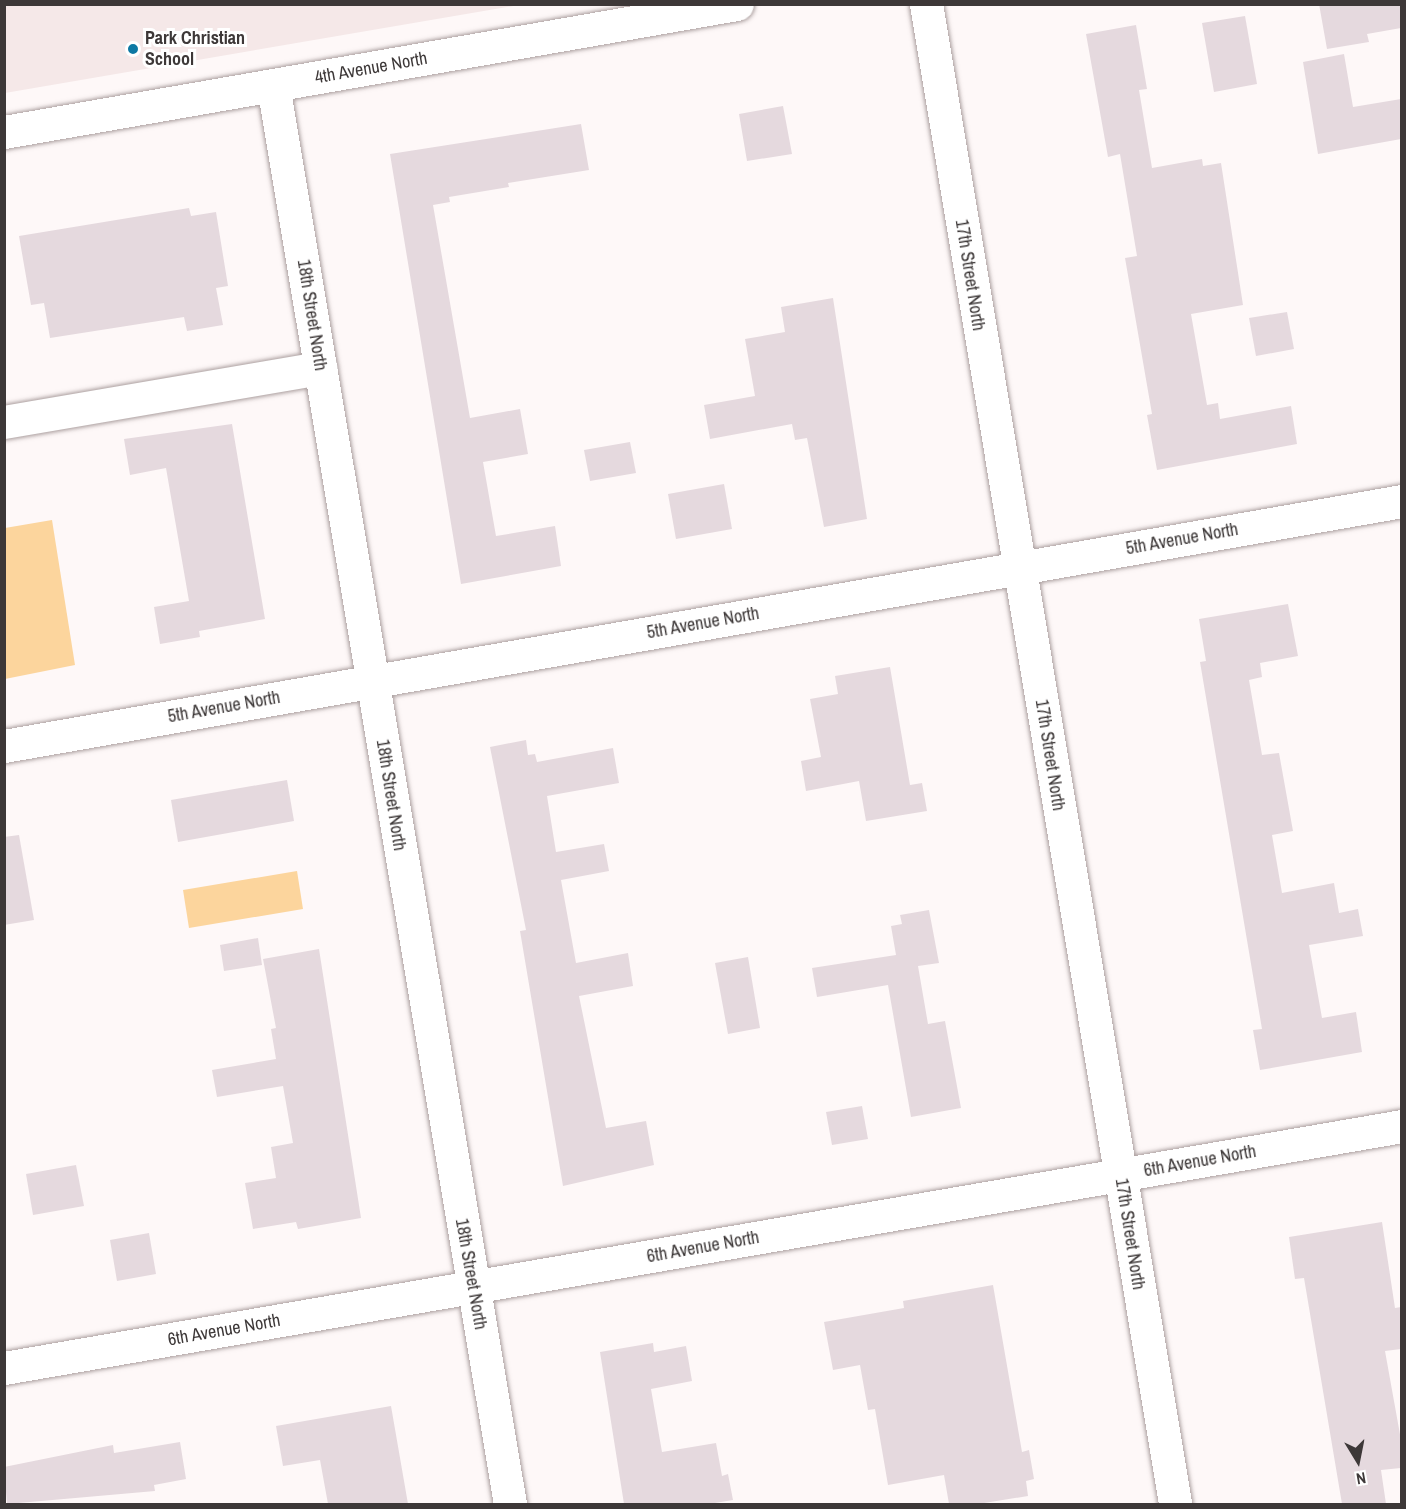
<!DOCTYPE html>
<style>
body{margin:0}
#map{position:relative;width:1406px;height:1509px;overflow:hidden;background:#fef8f8;font-family:"Archivo Narrow",sans-serif}
div>[style]{position:absolute}
[style*='--x']{left:calc(var(--x)*1px);top:calc(var(--y)*1px);width:calc(var(--w)*1px);rotate:calc(var(--a)*1deg)}
.built>*{inset:0;background:#f5e8e8}
.green>*{inset:0;background:#fcd59d}
.building>*{inset:0;background:#e5d9de}
.roads{filter:drop-shadow(0 0 2px #aca0a0) drop-shadow(0 0 2px #aca0a0)}
.minor>*{height:33px;margin:-16.5px;padding:0 16.5px;transform-origin:16.5px;border-radius:16.5px;background:#fff}
.dots>*{width:16px;height:16px;translate:-50% -50%;box-sizing:border-box;border:3px solid #fff;border-radius:50%}
span{translate:-50% -50%;white-space:nowrap;text-align:center;line-height:1.15;-webkit-text-stroke:6px #fff;paint-order:stroke}
.poi-label{font-size:18px;color:#3d3838;font-weight:700}
.left{translate:0 -50%;text-align:left}
.street-label{font-size:18px;color:#3d3838}
.frame{position:absolute;inset:0;border:6px solid #3d3838;pointer-events:none}
.north{position:absolute;left:1328px;top:1431px;width:60px;height:60px;-webkit-text-stroke:4px #fff;paint-order:stroke;rotate:170deg;font-size:16px;font-weight:700;line-height:24px;text-align:center;color:#3d3838}
.north::after{content:'';display:block;margin:auto;width:21px;height:27px;background:#3d3838;clip-path:polygon(50% 0,100% 100%,50% 72%,0 100%)}
</style>
<div id="map">
<div class="built">
<i style="clip-path:polygon(5px 4px,519px 4px,519px 5px,5px 93px)"></i>
</div>
<div class="green">
<i style="clip-path:polygon(52px 520px,75px 665px,5px 679px,5px 528px)"></i>
<i style="clip-path:polygon(297px 871px,303px 909px,189px 928px,183px 890px)"></i>
</div>
<div class="building">
<i style="clip-path:polygon(1319px 4px,1401px 4px,1401px 28px,1367px 34px,1369px 42px,1327px 49px)"></i>
<i style="clip-path:polygon(1245px 16px,1257px 84px,1214px 92px,1202px 23px)"></i>
<i style="clip-path:polygon(1136px 25px,1147px 89px,1139px 90px,1152px 168px,1202px 159px,1203px 166px,1221px 163px,1243px 305px,1191px 314px,1207px 405px,1218px 403px,1220px 419px,1291px 406px,1297px 444px,1157px 470px,1147px 415px,1152px 414px,1125px 258px,1137px 256px,1120px 154px,1108px 157px,1086px 34px)"></i>
<i style="clip-path:polygon(1344px 54px,1353px 107px,1401px 99px,1401px 139px,1318px 154px,1303px 62px)"></i>
<i style="clip-path:polygon(783px 106px,792px 154px,747px 161px,739px 114px)"></i>
<i style="clip-path:polygon(581px 124px,589px 170px,508px 183px,509px 187px,449px 197px,450px 202px,433px 205px,470px 418px,520px 409px,528px 454px,483px 462px,496px 536px,555px 526px,561px 566px,461px 584px,390px 154px)"></i>
<i style="clip-path:polygon(189px 208px,191px 216px,216px 212px,228px 286px,216px 288px,223px 325px,187px 331px,184px 317px,50px 338px,44px 303px,31px 305px,19px 236px)"></i>
<i style="clip-path:polygon(833px 298px,867px 519px,824px 527px,807px 438px,795px 440px,792px 424px,710px 439px,704px 405px,755px 396px,745px 339px,785px 332px,781px 307px)"></i>
<i style="clip-path:polygon(1287px 312px,1294px 349px,1256px 356px,1249px 318px)"></i>
<i style="clip-path:polygon(232px 424px,265px 619px,199px 631px,200px 637px,160px 644px,154px 607px,189px 601px,166px 468px,130px 475px,124px 439px)"></i>
<i style="clip-path:polygon(630px 442px,636px 473px,590px 481px,584px 450px)"></i>
<i style="clip-path:polygon(724px 484px,732px 529px,676px 539px,668px 494px)"></i>
<i style="clip-path:polygon(1288px 604px,1298px 656px,1260px 663px,1262px 677px,1249px 680px,1262px 755px,1279px 753px,1293px 831px,1272px 835px,1282px 893px,1334px 883px,1339px 913px,1358px 909px,1363px 936px,1309px 945px,1322px 1018px,1356px 1012px,1362px 1052px,1260px 1070px,1253px 1030px,1262px 1029px,1200px 662px,1206px 661px,1199px 619px)"></i>
<i style="clip-path:polygon(890px 667px,910px 785px,922px 783px,927px 811px,866px 821px,859px 781px,806px 791px,801px 761px,821px 757px,810px 699px,838px 694px,835px 676px)"></i>
<i style="clip-path:polygon(526px 740px,528px 755px,535px 754px,537px 762px,613px 748px,619px 783px,547px 796px,556px 852px,604px 844px,609px 871px,561px 880px,576px 963px,628px 953px,633px 986px,579px 996px,606px 1128px,646px 1121px,654px 1165px,563px 1186px,520px 931px,526px 930px,490px 747px)"></i>
<i style="clip-path:polygon(287px 780px,294px 821px,178px 842px,171px 800px)"></i>
<i style="clip-path:polygon(19px 835px,34px 920px,4px 925px,4px 837px)"></i>
<i style="clip-path:polygon(929px 910px,939px 963px,918px 966px,928px 1024px,945px 1021px,961px 1108px,911px 1117px,888px 985px,817px 997px,812px 968px,896px 955px,891px 926px,902px 924px,900px 915px)"></i>
<i style="clip-path:polygon(258px 938px,262px 965px,224px 971px,220px 945px)"></i>
<i style="clip-path:polygon(319px 949px,361px 1218px,298px 1229px,296px 1222px,253px 1229px,245px 1183px,276px 1178px,271px 1147px,293px 1143px,283px 1086px,217px 1097px,212px 1070px,276px 1059px,271px 1029px,276px 1028px,263px 959px)"></i>
<i style="clip-path:polygon(748px 957px,760px 1028px,728px 1034px,715px 963px)"></i>
<i style="clip-path:polygon(862px 1106px,868px 1139px,832px 1145px,826px 1112px)"></i>
<i style="clip-path:polygon(76px 1165px,84px 1206px,33px 1215px,26px 1174px)"></i>
<i style="clip-path:polygon(1382px 1222px,1395px 1308px,1401px 1307px,1401px 1349px,1385px 1351px,1401px 1440px,1401px 1468px,1381px 1470px,1386px 1504px,1342px 1504px,1304px 1278px,1295px 1279px,1289px 1237px)"></i>
<i style="clip-path:polygon(149px 1233px,156px 1274px,117px 1281px,110px 1240px)"></i>
<i style="clip-path:polygon(993px 1285px,1022px 1452px,1029px 1450px,1034px 1479px,1026px 1481px,1028px 1496px,978px 1504px,949px 1504px,944px 1475px,888px 1485px,875px 1409px,868px 1410px,860px 1365px,833px 1370px,824px 1322px,904px 1308px,903px 1301px)"></i>
<i style="clip-path:polygon(653px 1343px,654px 1352px,686px 1346px,692px 1381px,651px 1389px,662px 1452px,716px 1443px,722px 1476px,728px 1474px,733px 1500px,709px 1504px,624px 1504px,600px 1352px)"></i>
<i style="clip-path:polygon(391px 1406px,408px 1504px,328px 1504px,320px 1460px,283px 1466px,276px 1426px)"></i>
<i style="clip-path:polygon(180px 1442px,186px 1479px,154px 1485px,155px 1491px,7px 1504px,4px 1467px,113px 1445px,114px 1453px)"></i>
</div>
<div class="roads">
<div class="minor">
<i style="--x:926;--y:4;--w:1521;--a:80.57"></i>
<i style="--x:273;--y:85;--w:1439;--a:80.52"></i>
<i style="--x:4;--y:132;--w:744;--a:-9.91"></i>
<i style="--x:4;--y:422;--w:321;--a:-9.7"></i>
<i style="--x:4;--y:746;--w:1419;--a:-9.94"></i>
<i style="--x:4;--y:1368;--w:1419;--a:-9.82"></i>
</div>
</div>
<div class="dots">
<i style="left:133px;top:49px;background:#0d78a3"></i>
</div>
<div class="poi-label">
<span class="left" style="left:145px;top:49px">Park Christian<br>School</span>
</div>
<div class="street-label">
<span style="left:371px;top:68px;rotate:-10deg">4th Avenue North</span>
<span style="left:970px;top:275px;rotate:81deg">17th Street North</span>
<span style="left:312px;top:315px;rotate:81deg">18th Street North</span>
<span style="left:1182px;top:539px;rotate:-10deg">5th Avenue North</span>
<span style="left:703px;top:623px;rotate:-10deg">5th Avenue North</span>
<span style="left:224px;top:707px;rotate:-10deg">5th Avenue North</span>
<span style="left:1050px;top:755px;rotate:81deg">17th Street North</span>
<span style="left:391px;top:795px;rotate:81deg">18th Street North</span>
<span style="left:1200px;top:1161px;rotate:-10deg">6th Avenue North</span>
<span style="left:1130px;top:1234px;rotate:81deg">17th Street North</span>
<span style="left:703px;top:1247px;rotate:-10deg">6th Avenue North</span>
<span style="left:471px;top:1274px;rotate:80deg">18th Street North</span>
<span style="left:224px;top:1330px;rotate:-10deg">6th Avenue North</span>
</div>
<div class="frame"></div>
<div class="north">N</div>
</div>
